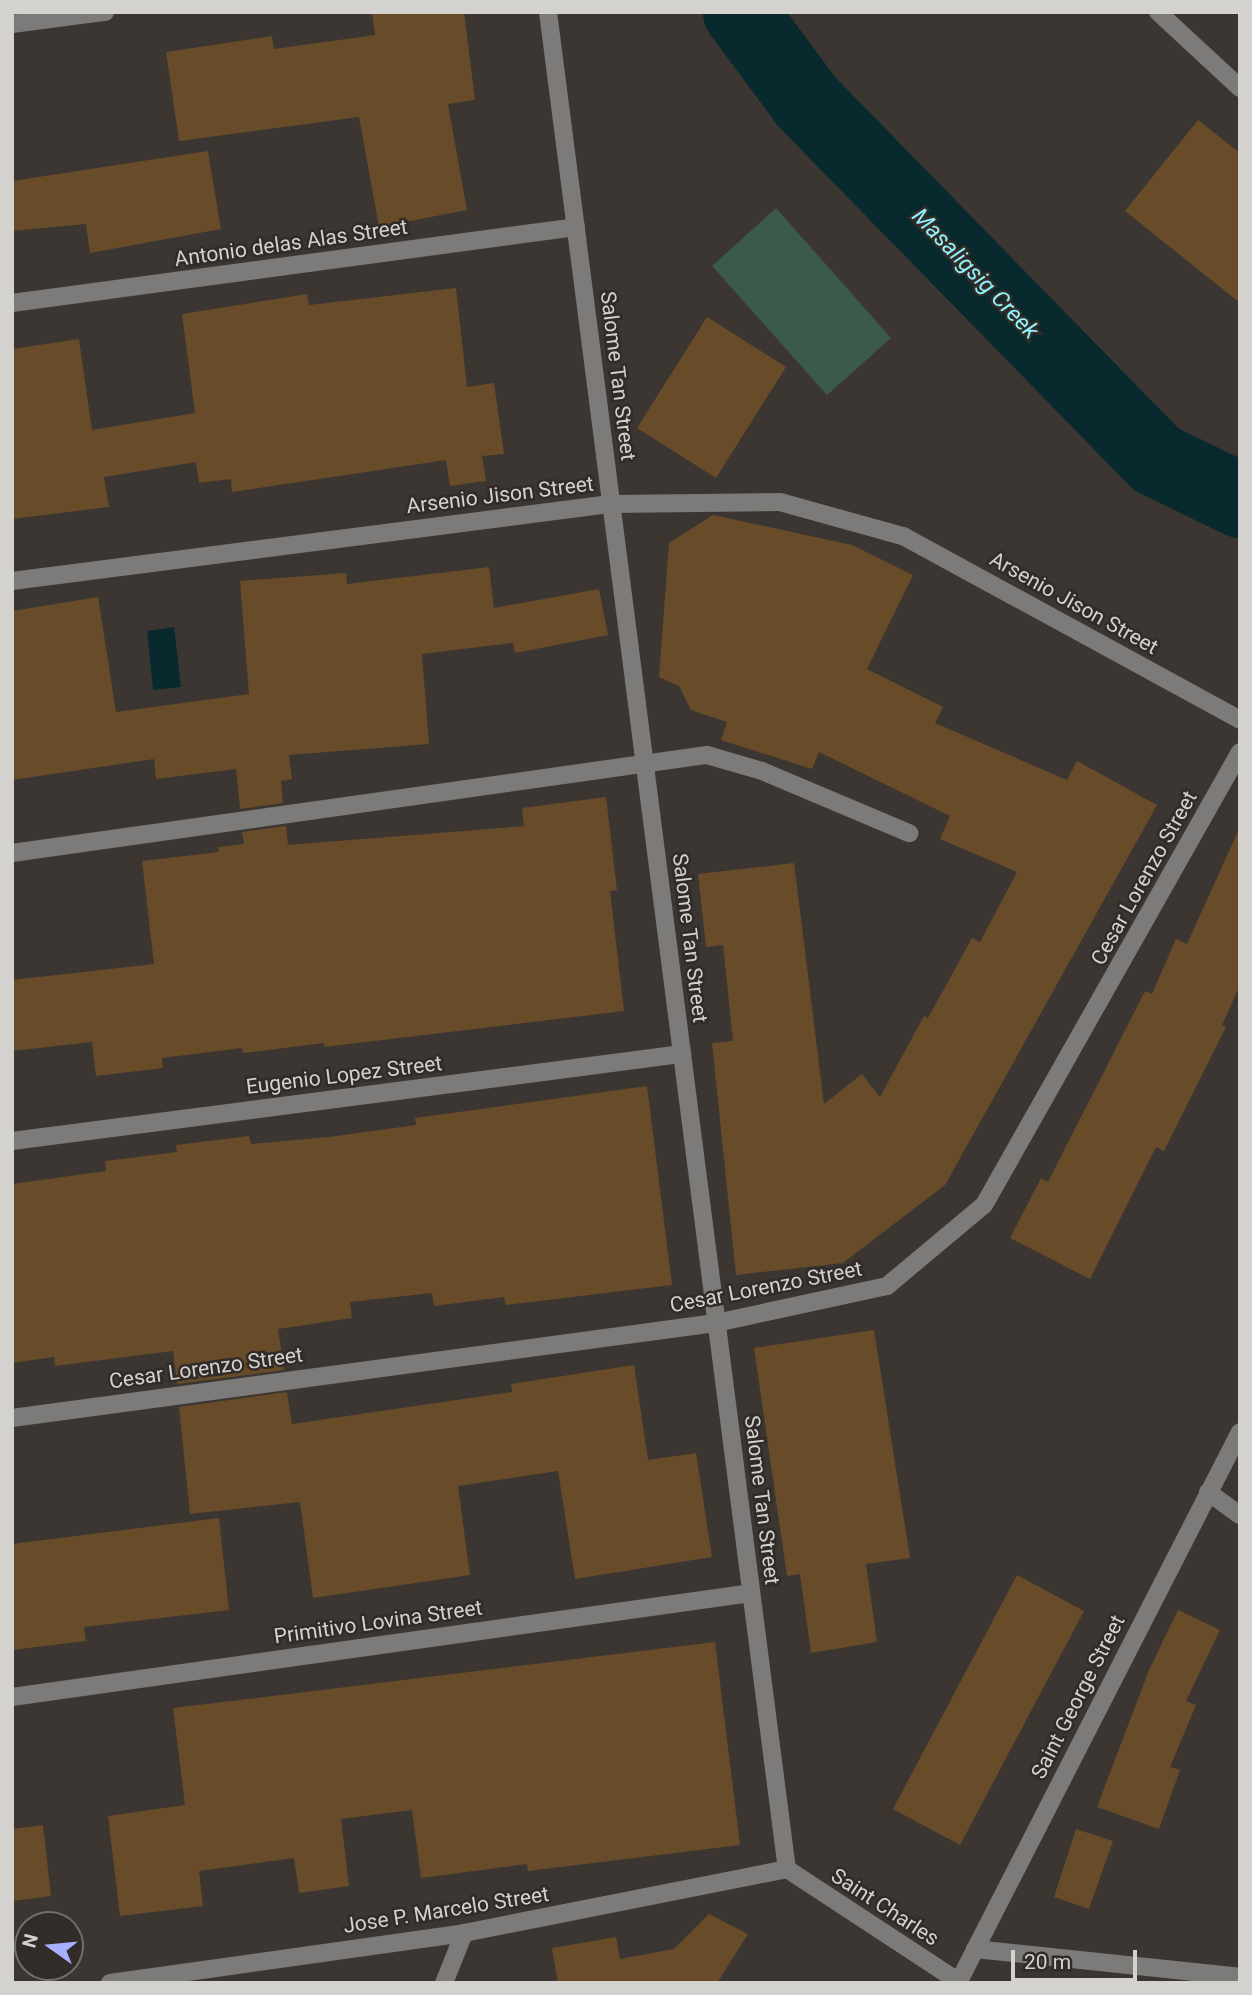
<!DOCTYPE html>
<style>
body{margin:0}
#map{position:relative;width:1252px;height:1995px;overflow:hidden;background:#3b3632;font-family:Roboto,sans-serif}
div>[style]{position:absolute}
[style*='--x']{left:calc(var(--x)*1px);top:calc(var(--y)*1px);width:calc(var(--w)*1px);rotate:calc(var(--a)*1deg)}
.green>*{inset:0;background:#3c5a4c}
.water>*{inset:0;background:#08292d}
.river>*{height:75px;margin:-37.5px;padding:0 37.5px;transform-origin:37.5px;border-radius:37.5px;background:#08292d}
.building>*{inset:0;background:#684b29}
.minor>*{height:18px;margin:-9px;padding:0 9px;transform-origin:9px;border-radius:9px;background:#7d7b79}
span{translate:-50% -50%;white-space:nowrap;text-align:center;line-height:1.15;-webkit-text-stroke:5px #312c28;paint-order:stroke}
.street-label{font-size:21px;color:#d4d2cf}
.water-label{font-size:23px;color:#91f2fc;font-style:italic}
.frame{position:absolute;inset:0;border:14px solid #d4d2cf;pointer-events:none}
.north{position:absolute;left:14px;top:1911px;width:70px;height:70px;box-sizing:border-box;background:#312c28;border:2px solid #726e6b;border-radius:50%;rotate:285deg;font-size:19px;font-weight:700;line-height:28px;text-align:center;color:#d4d2cf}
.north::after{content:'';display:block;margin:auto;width:24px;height:32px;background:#a7b0fc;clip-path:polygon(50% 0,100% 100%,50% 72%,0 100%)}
.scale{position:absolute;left:1011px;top:1950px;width:126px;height:32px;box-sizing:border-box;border:4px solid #d4d2cf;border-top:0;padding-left:9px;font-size:21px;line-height:24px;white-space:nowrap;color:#d4d2cf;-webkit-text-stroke:5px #312c28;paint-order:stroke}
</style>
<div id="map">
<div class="green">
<i style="clip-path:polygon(776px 208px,891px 338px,827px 395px,712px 266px)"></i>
</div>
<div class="water">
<i style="clip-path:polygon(174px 627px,181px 687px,153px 690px,147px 631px)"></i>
</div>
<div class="river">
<i style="--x:740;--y:12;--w:111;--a:53.4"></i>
<i style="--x:806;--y:101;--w:501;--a:45.65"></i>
<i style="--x:1156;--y:459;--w:93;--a:26"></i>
</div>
<div class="building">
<i style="clip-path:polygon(372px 12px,464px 12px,475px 100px,448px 104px,467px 210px,379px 227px,359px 117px,179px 141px,166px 52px,272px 36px,274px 49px,375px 35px)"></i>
<i style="clip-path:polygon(1198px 120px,1240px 153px,1240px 303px,1125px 211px)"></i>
<i style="clip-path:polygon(208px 151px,221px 229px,90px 253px,86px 224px,12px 231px,12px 181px)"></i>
<i style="clip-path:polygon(456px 288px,467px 387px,494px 383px,504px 454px,482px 456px,486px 481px,450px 486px,446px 460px,232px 492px,231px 479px,199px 483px,196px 462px,104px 477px,109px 507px,12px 519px,12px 349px,79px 339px,92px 430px,195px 413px,182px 314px,307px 294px,309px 305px)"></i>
<i style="clip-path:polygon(707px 317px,786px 367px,716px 478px,637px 428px)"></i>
<i style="clip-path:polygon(713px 515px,852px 545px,913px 575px,867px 669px,943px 707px,935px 723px,1067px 780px,1077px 761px,1157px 805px,945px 1185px,843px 1263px,736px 1275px,712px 1043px,733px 1041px,723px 945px,706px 947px,698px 874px,794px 863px,824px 1104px,862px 1074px,880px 1097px,924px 1016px,928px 1018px,972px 938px,980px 942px,1017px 872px,940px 839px,950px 816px,819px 752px,812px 769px,721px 740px,727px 722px,691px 710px,679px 686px,659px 677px,669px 543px)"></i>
<i style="clip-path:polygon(489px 567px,494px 608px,599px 589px,608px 635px,515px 653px,513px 643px,422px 654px,429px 744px,289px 755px,292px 779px,281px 781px,283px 803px,240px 809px,236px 769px,156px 779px,154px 759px,12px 780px,12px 611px,98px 597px,116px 712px,249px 694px,240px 581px,346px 573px,347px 584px)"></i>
<i style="clip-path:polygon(606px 797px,617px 890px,610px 891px,624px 1011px,324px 1047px,324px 1043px,243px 1053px,242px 1048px,162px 1058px,163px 1068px,96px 1076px,92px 1042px,12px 1051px,12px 980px,154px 964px,142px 861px,219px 852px,218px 847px,244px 844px,242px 832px,286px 826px,288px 845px,524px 826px,522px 808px)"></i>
<i style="clip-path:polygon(1240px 827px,1240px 985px,1222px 1025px,1226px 1027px,1164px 1151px,1156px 1147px,1090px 1279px,1010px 1238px,1041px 1178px,1048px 1182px,1145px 991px,1152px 994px,1176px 939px,1187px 944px)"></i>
<i style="clip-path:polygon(647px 1086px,672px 1285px,506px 1305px,504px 1297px,434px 1306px,432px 1293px,350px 1302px,352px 1318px,278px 1329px,284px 1370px,177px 1384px,173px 1351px,55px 1366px,54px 1357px,12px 1363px,12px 1184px,106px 1171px,105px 1161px,177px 1152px,176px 1145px,249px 1136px,251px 1144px,329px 1137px,416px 1125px,415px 1118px)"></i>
<i style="clip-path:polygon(874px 1330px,910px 1558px,866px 1564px,877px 1642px,811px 1653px,800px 1574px,787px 1576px,754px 1348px)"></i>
<i style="clip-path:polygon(634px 1365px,648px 1460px,696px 1453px,712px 1557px,575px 1579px,558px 1471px,458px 1486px,470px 1575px,313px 1598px,300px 1502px,190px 1514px,179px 1407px,287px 1392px,292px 1424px,512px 1392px,511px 1384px)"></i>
<i style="clip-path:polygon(219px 1518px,229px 1610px,84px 1627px,86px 1641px,12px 1650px,12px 1544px)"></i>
<i style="clip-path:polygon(1017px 1575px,1084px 1611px,960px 1845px,893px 1809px)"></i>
<i style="clip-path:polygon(1178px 1610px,1220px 1630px,1186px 1701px,1196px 1705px,1170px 1767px,1180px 1770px,1159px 1829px,1097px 1807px,1149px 1670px)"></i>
<i style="clip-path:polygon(715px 1642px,740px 1845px,528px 1871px,527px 1864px,421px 1878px,412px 1810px,341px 1819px,349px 1886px,299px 1893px,294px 1858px,199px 1871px,203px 1906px,120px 1916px,108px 1816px,185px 1805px,173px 1708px)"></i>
<i style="clip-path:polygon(43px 1825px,51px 1896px,12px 1901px,12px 1829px)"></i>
<i style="clip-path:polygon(1076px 1829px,1113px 1841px,1089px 1909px,1054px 1897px)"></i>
<i style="clip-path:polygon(709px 1914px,748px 1934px,717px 1983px,558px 1983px,552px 1948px,616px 1937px,620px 1959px,674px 1949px)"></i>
</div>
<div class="minor">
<i style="--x:548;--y:12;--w:1872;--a:82.67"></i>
<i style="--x:1158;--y:12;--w:112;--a:42.8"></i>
<i style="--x:12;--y:24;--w:94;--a:-7.4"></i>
<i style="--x:12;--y:303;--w:569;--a:-7.67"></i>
<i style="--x:12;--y:581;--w:604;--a:-7.33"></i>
<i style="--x:611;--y:504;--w:169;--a:-0.7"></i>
<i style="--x:780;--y:502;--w:128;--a:15.5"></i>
<i style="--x:903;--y:536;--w:384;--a:28.6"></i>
<i style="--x:12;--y:853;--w:702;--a:-8.03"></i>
<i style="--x:707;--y:755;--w:57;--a:16.2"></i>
<i style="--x:762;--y:771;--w:160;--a:22.9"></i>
<i style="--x:12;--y:1141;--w:676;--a:-7.4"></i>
<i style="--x:12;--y:1418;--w:710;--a:-7.69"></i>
<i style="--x:716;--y:1323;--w:175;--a:-12.2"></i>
<i style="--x:887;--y:1286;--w:126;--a:-39.9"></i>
<i style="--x:984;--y:1205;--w:520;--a:-60.53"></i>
<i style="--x:1208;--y:1492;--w:39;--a:36"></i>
<i style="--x:12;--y:1697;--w:746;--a:-8.01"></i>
<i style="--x:787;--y:1869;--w:206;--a:33.3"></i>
<i style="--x:975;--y:1949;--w:266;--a:6"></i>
<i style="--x:110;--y:1983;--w:358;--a:-8"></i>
<i style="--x:464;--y:1933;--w:329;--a:-11.2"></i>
<i style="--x:444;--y:1983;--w:54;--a:-68.2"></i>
<i style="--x:958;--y:1983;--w:619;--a:-62.9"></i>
</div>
<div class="street-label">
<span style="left:291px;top:243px;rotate:-8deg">Antonio delas Alas Street</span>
<span style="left:618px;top:376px;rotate:83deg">Salome Tan Street</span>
<span style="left:500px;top:495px;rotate:-7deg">Arsenio Jison Street</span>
<span style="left:1074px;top:603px;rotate:29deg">Arsenio Jison Street</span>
<span style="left:1144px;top:878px;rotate:-61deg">Cesar Lorenzo Street</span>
<span style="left:690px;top:938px;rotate:83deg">Salome Tan Street</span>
<span style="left:344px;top:1075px;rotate:-7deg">Eugenio Lopez Street</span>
<span style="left:766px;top:1287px;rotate:-11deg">Cesar Lorenzo Street</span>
<span style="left:206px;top:1368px;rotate:-8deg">Cesar Lorenzo Street</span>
<span style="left:762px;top:1500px;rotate:83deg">Salome Tan Street</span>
<span style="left:378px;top:1622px;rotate:-8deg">Primitivo Lovina Street</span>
<span style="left:1078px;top:1697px;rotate:-63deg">Saint George Street</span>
<span style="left:885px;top:1907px;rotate:33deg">Saint Charles</span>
<span style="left:446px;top:1910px;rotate:-9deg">Jose P. Marcelo Street</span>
</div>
<div class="water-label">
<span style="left:975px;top:274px;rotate:46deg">Masaligsig Creek</span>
</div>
<div class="frame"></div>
<div class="north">N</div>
<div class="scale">20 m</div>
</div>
